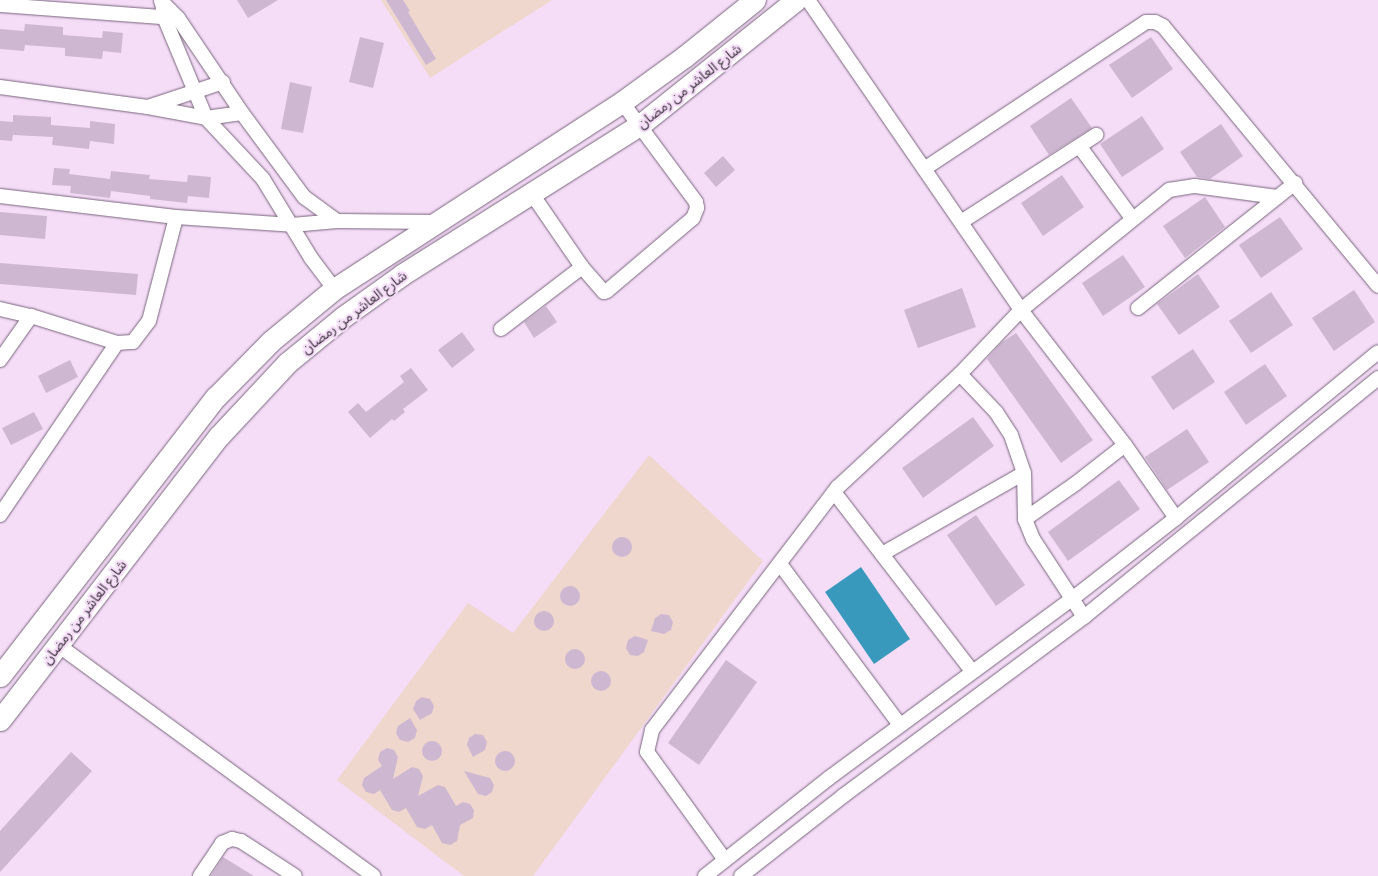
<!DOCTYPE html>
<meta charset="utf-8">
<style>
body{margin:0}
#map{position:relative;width:1378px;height:876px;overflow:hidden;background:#f5ddf8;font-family:"Titillium Web","Noto Sans Arabic",sans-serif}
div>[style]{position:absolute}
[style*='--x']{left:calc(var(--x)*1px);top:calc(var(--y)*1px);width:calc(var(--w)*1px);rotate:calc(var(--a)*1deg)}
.industrial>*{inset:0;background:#efd7cd}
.water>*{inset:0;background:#3999bd}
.building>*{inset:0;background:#ceb7d1}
.round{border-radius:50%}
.roads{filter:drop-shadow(0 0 1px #78647b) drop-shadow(0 0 1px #78647b)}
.street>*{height:14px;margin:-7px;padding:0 7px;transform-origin:7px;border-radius:7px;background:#fff}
.primary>*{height:21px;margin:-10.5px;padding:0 10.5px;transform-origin:10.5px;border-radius:10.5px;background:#fff}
span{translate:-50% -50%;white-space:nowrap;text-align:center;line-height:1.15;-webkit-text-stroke:4.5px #f5ddf8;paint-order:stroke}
.street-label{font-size:14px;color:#3a313b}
</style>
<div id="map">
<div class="industrial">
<i style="clip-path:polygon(381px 0,552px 0,430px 78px)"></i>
<i style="clip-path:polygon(649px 455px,763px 561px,533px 876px,464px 876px,337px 780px,468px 603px,513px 633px)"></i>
</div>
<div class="water">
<i style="clip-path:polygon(861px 567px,910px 639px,874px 664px,825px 592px)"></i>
</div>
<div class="building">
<i style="clip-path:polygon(237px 0,278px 0,248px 18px)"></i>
<i style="clip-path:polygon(386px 0,403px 0,410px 11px,408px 12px,436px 59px,426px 65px)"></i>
<i style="clip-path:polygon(25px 24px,63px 27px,63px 35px,102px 38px,103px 31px,123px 33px,121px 53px,103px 51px,102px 59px,65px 56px,65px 48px,25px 45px,24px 51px,0 49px,0 29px,24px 31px)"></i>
<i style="clip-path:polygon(360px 37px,384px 43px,373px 88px,349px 82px)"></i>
<i style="clip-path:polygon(1151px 37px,1173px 69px,1132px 98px,1109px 65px)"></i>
<i style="clip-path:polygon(290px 82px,312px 87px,303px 133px,281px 129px)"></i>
<i style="clip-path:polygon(1071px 98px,1092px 128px,1049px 155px,1030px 126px)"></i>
<i style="clip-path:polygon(13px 115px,51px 117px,51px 125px,90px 128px,90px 121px,115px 124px,114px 144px,90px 141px,89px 149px,52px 145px,53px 137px,13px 135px,12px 141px,0 140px,0 121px,13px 122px)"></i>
<i style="clip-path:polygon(1142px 116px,1164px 149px,1122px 177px,1100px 144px)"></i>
<i style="clip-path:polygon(1221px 124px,1243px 156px,1210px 179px,1197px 177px,1180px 152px)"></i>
<i style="clip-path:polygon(723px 156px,735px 170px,716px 187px,704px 173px)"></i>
<i style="clip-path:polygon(54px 168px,70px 169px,69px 174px,110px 179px,111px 171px,150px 175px,149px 179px,187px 182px,188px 175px,211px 177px,209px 198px,188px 196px,187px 203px,150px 199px,150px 196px,111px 191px,110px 198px,70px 193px,71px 186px,52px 185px)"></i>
<i style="clip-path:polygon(1062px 175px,1084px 207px,1043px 236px,1021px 203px)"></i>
<i style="clip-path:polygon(1205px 197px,1225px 227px,1185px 258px,1163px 226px)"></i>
<i style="clip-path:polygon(0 212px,47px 216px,45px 239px,0 235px)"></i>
<i style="clip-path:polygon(1280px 217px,1303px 249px,1261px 278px,1239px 245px)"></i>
<i style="clip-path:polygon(1123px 255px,1145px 287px,1103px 316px,1082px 283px)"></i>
<i style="clip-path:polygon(0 263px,138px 274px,136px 295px,0 284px)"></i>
<i style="clip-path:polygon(1198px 274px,1220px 307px,1179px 335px,1157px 304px)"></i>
<i style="clip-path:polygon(962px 288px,976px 327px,918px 348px,904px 310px)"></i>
<i style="clip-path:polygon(1354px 290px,1375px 322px,1334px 351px,1312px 318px)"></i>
<i style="clip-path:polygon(1271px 292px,1293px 325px,1251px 353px,1229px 321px)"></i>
<i style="clip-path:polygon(546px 306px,557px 322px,534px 338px,524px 322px)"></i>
<i style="clip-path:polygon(462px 332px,475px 350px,452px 368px,438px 350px)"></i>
<i style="clip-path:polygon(1016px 333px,1093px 440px,1061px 463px,987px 359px,1001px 343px)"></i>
<i style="clip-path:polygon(1193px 349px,1215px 382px,1173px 410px,1151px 377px)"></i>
<i style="clip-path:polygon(70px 360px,78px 377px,46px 393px,38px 376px)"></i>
<i style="clip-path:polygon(1265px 364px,1287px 396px,1246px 425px,1224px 392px)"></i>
<i style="clip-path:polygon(411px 368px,428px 390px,403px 409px,405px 412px,394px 421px,392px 419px,370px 438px,348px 412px,358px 403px,366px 412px,404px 382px,400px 376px)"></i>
<i style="clip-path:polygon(34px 412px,43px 429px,11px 445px,2px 428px)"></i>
<i style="clip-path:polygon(973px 417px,994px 446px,923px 498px,902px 468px)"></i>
<i style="clip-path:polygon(1187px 429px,1209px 462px,1167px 490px,1145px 457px)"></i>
<i style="clip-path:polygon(1119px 480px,1140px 509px,1068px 561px,1048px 532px)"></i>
<i style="clip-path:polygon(976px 515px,1025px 585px,996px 606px,947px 535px)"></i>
<i class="round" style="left:612px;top:537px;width:20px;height:20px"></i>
<i class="round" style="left:560px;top:586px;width:20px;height:20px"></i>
<i class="round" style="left:534px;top:611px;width:20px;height:20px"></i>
<i style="clip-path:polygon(661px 614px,669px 615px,673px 622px,671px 630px,664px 634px,651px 631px,655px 618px)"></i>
<i style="clip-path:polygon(635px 636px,648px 640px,644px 652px,638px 656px,630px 655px,626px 648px,628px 640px)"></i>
<i class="round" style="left:565px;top:649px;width:20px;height:20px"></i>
<i style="clip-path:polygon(726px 660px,757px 682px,699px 765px,668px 743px)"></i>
<i class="round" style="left:591px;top:671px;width:20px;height:20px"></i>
<i style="clip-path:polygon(422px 697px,430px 699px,434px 706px,432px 713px,420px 720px,413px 709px,416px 701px)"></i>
<i style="clip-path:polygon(410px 718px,417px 730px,415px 738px,408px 742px,400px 740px,396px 733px,398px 726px)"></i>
<i style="clip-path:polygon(475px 734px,483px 735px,487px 742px,485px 750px,473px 757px,467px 745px,469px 738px)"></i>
<i class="round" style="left:422px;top:741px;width:20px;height:20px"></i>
<i style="clip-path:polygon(387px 748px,394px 750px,398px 757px,393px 779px,412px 767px,419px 769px,423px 776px,418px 796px,438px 785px,445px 787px,456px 806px,463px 802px,470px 804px,474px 810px,473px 818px,460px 825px,457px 841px,450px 845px,442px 843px,432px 825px,425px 829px,417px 827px,406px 808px,399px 812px,392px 810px,380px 790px,374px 794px,366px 792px,362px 785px,364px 778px,382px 766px,378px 760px,380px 752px)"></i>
<i class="round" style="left:495px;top:751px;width:20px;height:20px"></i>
<i style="clip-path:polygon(71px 752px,92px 771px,0 872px,0 831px)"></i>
<i style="clip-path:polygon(464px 771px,490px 778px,494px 785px,492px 792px,486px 796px,478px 794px)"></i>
<i style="clip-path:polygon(223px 857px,254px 876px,211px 876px)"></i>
</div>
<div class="roads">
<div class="street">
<i style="--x:808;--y:0;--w:376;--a:55.5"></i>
<i style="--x:1021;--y:310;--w:170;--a:52.4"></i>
<i style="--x:1125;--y:445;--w:89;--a:55.1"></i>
<i style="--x:161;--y:1;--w:24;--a:45"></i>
<i style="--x:178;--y:18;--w:115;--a:56"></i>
<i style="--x:242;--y:113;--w:104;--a:53.6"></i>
<i style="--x:304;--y:197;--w:41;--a:36"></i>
<i style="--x:162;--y:2;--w:15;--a:82"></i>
<i style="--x:164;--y:17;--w:109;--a:67.4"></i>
<i style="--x:206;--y:118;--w:83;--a:46.9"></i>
<i style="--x:263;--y:179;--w:92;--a:58.7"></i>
<i style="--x:311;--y:258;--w:39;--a:53"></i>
<i style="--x:0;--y:5;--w:171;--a:4.3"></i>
<i style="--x:0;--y:87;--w:149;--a:7.7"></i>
<i style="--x:148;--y:107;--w:59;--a:10.7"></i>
<i style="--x:206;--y:118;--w:36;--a:-8"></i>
<i style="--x:148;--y:107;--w:79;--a:-18.4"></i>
<i style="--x:1080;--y:147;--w:88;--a:53.8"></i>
<i style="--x:924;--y:169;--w:266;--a:-33.5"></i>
<i style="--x:1146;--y:22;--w:9;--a:0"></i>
<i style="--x:1155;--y:22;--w:9;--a:27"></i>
<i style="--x:1163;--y:26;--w:337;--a:50.4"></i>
<i style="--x:532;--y:194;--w:88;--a:55.6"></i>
<i style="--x:582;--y:267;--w:33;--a:49"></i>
<i style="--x:604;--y:292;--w:3;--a:-18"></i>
<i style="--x:607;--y:291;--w:113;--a:-40.3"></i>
<i style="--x:693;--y:218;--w:11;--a:-68"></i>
<i style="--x:697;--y:208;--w:6;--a:-99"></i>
<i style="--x:696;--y:202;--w:124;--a:-126.5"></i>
<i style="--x:0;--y:196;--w:177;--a:6.8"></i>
<i style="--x:176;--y:217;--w:116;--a:3.9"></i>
<i style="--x:292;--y:225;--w:45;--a:-5.1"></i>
<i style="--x:337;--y:221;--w:98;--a:0.6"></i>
<i style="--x:961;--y:222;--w:161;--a:-32.8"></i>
<i style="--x:1138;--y:308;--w:201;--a:-38.5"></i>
<i style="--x:0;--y:309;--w:32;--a:13"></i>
<i style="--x:501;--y:329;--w:102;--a:-37.4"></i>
<i style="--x:0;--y:360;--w:54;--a:-54.8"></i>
<i style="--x:31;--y:316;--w:90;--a:17.4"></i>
<i style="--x:117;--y:343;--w:16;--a:-4"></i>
<i style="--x:133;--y:342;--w:26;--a:-53"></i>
<i style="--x:149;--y:321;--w:107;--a:-75.4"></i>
<i style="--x:834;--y:492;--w:226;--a:52.4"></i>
<i style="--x:0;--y:515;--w:208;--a:-55.8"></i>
<i style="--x:1025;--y:519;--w:61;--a:-35"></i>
<i style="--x:1075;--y:484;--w:63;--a:-38"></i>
<i style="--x:882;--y:554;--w:163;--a:-29.7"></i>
<i style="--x:780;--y:564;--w:201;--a:53.3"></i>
<i style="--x:1084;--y:617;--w:93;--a:-123.2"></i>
<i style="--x:1033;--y:539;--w:22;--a:-112"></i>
<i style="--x:1025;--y:519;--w:46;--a:-91.2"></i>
<i style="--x:1024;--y:473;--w:40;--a:-108.9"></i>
<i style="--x:1011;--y:435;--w:27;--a:-123"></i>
<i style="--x:996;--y:412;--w:52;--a:-133.5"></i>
<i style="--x:960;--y:374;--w:88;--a:-46.4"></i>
<i style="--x:1021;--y:310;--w:191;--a:-39"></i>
<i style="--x:1169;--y:190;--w:26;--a:-9"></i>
<i style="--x:1195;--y:186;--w:83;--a:7.6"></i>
<i style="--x:58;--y:645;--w:391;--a:36.2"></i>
<i style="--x:725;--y:860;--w:133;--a:-125.8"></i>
<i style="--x:647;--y:752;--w:23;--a:-77"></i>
<i style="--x:652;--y:730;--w:306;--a:-52.6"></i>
<i style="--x:838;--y:487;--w:166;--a:-42.8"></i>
<i style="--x:200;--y:876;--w:40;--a:-56"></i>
<i style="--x:222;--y:843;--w:11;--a:-22"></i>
<i style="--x:232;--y:839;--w:9;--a:13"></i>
<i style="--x:241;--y:841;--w:64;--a:32.9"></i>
<i style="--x:705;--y:876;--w:158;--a:-38.3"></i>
<i style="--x:829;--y:778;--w:302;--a:-36.4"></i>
<i style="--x:1072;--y:599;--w:132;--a:-37.9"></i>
<i style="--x:1176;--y:518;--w:261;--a:-39.4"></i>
<i style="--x:741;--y:876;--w:130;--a:-38.1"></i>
<i style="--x:843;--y:796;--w:300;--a:-36.6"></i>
<i style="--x:1084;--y:617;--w:379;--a:-39.1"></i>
</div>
<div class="primary">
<i style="--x:0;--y:676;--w:353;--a:-52.3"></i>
<i style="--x:216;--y:397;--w:78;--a:-45.5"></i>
<i style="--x:271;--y:341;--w:82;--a:-39.5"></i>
<i style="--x:334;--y:289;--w:343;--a:-33"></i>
<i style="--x:622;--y:102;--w:77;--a:-36"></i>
<i style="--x:684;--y:57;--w:91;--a:-38.8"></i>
<i style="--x:0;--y:720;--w:359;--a:-52.4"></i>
<i style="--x:219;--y:436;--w:100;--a:-47"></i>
<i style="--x:287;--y:363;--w:72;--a:-39.4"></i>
<i style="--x:343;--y:317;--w:74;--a:-35.6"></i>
<i style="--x:403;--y:274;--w:280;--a:-32.2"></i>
<i style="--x:640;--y:125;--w:200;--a:-38.7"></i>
</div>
</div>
<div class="street-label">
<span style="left:689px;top:86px;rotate:-38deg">شارع العاشر من رمضان</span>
<span style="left:354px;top:312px;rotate:-37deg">شارع العاشر من رمضان</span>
<span style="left:84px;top:612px;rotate:-52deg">شارع العاشر من رمضان</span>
</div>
</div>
